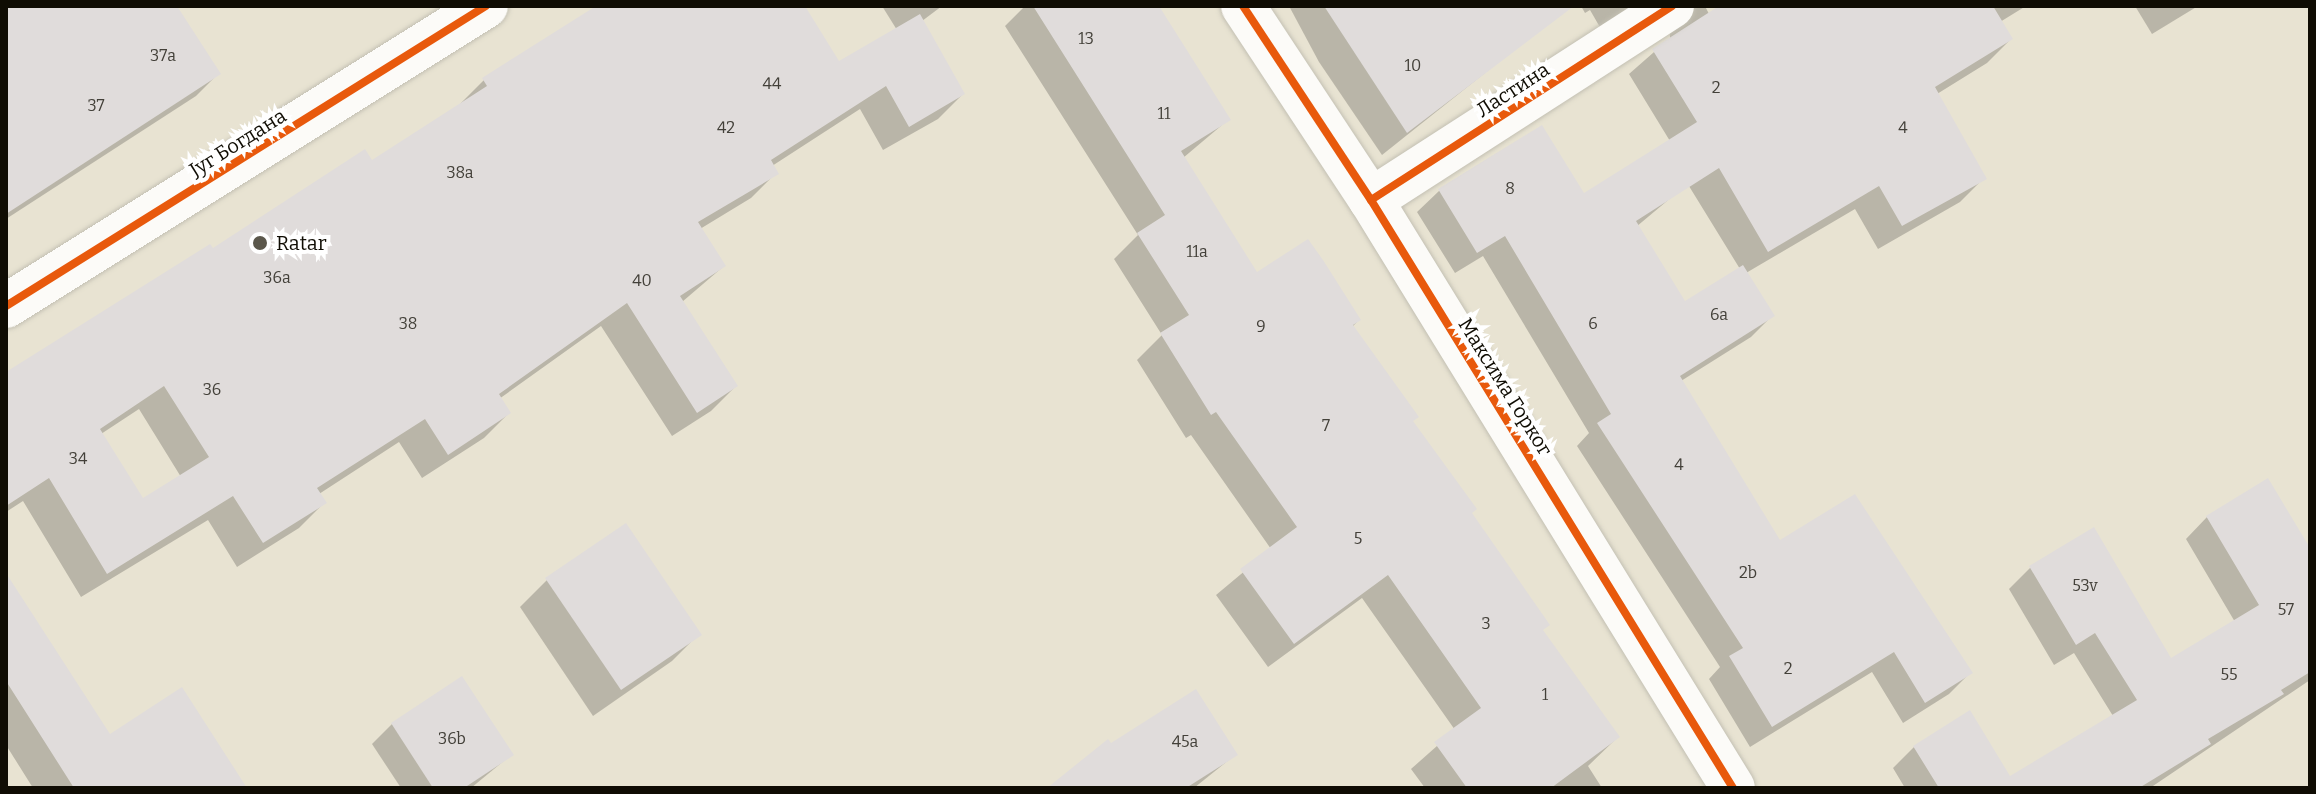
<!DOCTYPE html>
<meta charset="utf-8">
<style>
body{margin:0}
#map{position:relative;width:2316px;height:794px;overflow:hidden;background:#e8e3d2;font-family:Bitter,serif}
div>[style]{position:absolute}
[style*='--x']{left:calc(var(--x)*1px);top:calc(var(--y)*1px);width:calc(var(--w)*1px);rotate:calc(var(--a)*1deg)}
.shadow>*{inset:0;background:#0003}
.building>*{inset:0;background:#e0dcdb}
.roads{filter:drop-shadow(0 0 2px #c3c0b3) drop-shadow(0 0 2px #c3c0b3)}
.street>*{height:44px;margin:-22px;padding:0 22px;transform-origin:22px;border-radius:22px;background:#fcfbf8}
.secondary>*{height:44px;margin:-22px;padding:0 22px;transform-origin:22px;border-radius:22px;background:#fcfbf8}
.cycleway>*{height:8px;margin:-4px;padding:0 4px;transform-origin:4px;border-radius:4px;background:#e8590c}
.dots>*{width:22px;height:22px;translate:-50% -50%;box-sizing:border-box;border:4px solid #fff;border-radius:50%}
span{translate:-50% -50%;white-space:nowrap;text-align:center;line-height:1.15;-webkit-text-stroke:8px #fff;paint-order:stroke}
.number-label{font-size:16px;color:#434039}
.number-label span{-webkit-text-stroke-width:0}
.street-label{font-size:20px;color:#0f0c03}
.poi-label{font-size:20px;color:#0f0c03}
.left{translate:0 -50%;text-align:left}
.frame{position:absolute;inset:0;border:8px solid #0f0c03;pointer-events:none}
</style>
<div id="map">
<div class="shadow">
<i style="clip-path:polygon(6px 6px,174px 6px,218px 74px,196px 96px,6px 219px)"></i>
<i style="clip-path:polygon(evenodd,599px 6px,802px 6px,838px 63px,897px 30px,882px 6px,942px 6px,922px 21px,963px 94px,938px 119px,883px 150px,860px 109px,772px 166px,776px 173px,751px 198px,700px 229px,724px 266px,682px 302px,736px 386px,711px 411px,672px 436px,601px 326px,499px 399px,509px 413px,484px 438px,422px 478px,399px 442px,319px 494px,324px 503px,299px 528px,237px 567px,208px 520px,81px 597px,23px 501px,6px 512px,6px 373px,372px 163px,459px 105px,484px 80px,599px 6px,139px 409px,181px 477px,142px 501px,101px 434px,139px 409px)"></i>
<i style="clip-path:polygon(1025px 6px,1158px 6px,1228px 120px,1183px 158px,1256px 274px,1359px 320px,1352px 327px,1541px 631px,1618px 737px,1588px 766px,1602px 788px,1425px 788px,1411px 769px,1455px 730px,1362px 598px,1268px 667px,1216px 595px,1271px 549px,1191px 435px,1186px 438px,1137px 360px,1162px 335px,1114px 259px,1138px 235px,1005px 26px)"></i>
<i style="clip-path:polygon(1289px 6px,1529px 6px,1544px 26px,1382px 155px,1319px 62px)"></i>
<i style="clip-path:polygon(1581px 6px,1641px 6px,1601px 29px,1590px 10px,1585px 13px)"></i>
<i style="clip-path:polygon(1649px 6px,1705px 6px,1712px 20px,1736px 6px,2026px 6px,2000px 22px,2011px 39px,1987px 63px,1937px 94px,1984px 178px,1960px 202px,1878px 249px,1855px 209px,1746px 273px,1772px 316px,1751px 337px,1681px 381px,1779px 542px,1971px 672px,1949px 694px,1903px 723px,1872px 672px,1750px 747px,1709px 679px,1720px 667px,1577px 446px,1589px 433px,1483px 256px,1455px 273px,1417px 212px,1439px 191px,1542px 128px,1584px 196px,1673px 196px,1636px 227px,1684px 304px,1740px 269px,1668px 152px,1673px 146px,1629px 74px,1670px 38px,1669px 16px)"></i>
<i style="clip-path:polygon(2135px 6px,2198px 6px,2152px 34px)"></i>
<i style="clip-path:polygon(2207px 517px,2310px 552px,2310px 680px,2150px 788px,1905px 788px,1893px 768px,1914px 747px,2009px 778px,2113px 716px,2074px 653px,2054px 665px,2009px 589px,2030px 568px,2094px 530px,2170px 661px,2235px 622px,2186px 539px)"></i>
<i style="clip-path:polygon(6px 576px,109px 737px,244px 788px,33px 788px,6px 745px)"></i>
<i style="clip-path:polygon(547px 580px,699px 634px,672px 661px,593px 716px,520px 607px)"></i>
<i style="clip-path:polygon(392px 724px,511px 755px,471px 788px,401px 788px,372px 744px)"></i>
<i style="clip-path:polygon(1110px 746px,1235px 755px,1194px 788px,1050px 788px)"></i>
</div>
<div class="building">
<i style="clip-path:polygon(6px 6px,177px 6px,221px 74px,6px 214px)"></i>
<i style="clip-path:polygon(evenodd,596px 6px,805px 6px,839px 61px,920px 14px,965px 94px,909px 127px,886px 86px,771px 160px,779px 174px,698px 222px,726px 266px,680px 296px,738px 386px,697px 413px,627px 303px,499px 394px,511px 413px,448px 455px,425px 419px,317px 488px,327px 503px,263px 543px,233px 496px,107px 574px,49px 478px,6px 506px,6px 372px,210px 244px,213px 248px,365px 149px,372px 160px,487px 86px,482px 78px,596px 6px,164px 386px,209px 457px,143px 498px,100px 429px,164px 386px)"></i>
<i style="clip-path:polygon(1033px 6px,1159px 6px,1231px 120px,1181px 151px,1257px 272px,1308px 239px,1323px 260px,1361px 320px,1353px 325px,1419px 417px,1413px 421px,1477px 509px,1472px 513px,1550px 625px,1543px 630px,1620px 737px,1551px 788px,1467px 788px,1434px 742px,1481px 708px,1388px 575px,1294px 644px,1240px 569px,1297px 527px,1216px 412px,1211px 415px,1160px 333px,1189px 315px,1137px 233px,1165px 215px)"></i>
<i style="clip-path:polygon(1324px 6px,1574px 6px,1407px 133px)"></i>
<i style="clip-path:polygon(1719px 6px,1993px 6px,2013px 39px,1935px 87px,1987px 179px,1902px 226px,1879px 186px,1768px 252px,1719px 168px,1636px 221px,1685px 301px,1743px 265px,1775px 316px,1680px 376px,1780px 540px,1855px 494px,1973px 673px,1925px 703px,1894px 652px,1772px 727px,1729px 656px,1743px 648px,1597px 423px,1611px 414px,1505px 236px,1477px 253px,1438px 189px,1542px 125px,1584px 193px,1697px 122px,1652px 49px)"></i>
<i style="clip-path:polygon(2268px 478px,2310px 548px,2310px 672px,2281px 690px,2284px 694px,2208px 739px,2211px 744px,2139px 788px,1939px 788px,1913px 746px,1970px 710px,2010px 776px,2137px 700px,2095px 633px,2076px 645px,2029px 566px,2094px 527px,2171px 658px,2259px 605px,2206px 516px)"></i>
<i style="clip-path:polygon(626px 523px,702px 635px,621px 690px,545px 578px)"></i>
<i style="clip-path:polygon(6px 573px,110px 734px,182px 687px,247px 788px,74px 788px,6px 681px)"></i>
<i style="clip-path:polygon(462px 676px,514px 755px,464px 788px,433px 788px,391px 723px)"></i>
<i style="clip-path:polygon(1196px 689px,1238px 755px,1186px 788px,1047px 788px,1108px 739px,1111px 743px)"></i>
</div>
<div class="roads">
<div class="street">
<i style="--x:1243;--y:6;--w:232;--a:56.6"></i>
<i style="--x:1371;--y:200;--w:690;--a:58.38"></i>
<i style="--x:1371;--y:200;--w:358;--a:-32.8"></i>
</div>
<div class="secondary">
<i style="--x:6;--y:306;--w:566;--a:-32.01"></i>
</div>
</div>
<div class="cycleway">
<i style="--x:1243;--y:6;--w:232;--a:56.6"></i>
<i style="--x:1371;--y:200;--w:690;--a:58.38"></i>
<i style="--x:1371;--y:200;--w:358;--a:-32.8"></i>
<i style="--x:6;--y:306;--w:566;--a:-32.01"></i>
</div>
<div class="dots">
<i style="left:260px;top:243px;background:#5b574b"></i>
</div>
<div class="number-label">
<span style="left:1086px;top:39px">13</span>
<span style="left:163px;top:56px">37a</span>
<span style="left:1413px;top:66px">10</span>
<span style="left:772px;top:84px">44</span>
<span style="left:1716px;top:88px">2</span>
<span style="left:96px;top:106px">37</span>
<span style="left:1164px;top:114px">11</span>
<span style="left:726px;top:128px">42</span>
<span style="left:1903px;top:128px">4</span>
<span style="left:460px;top:173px">38a</span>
<span style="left:1510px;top:189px">8</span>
<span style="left:1197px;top:252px">11a</span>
<span style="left:277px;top:278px">36a</span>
<span style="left:642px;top:281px">40</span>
<span style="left:1719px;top:315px">6a</span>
<span style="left:408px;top:324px">38</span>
<span style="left:1593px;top:324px">6</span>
<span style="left:1261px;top:327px">9</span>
<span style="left:212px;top:390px">36</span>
<span style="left:1326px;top:426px">7</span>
<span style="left:78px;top:459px">34</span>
<span style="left:1679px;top:465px">4</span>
<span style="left:1358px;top:539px">5</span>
<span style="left:1748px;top:573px">2b</span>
<span style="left:2085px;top:586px">53v</span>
<span style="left:2286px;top:610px">57</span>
<span style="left:1486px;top:624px">3</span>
<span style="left:1788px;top:669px">2</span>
<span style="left:2229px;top:675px">55</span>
<span style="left:1545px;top:695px">1</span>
<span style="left:452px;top:739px">36b</span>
<span style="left:1185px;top:742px">45a</span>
</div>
<div class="street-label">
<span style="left:1513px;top:90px;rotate:-33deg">Ластина</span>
<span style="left:238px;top:143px;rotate:-32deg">Југ Богдана</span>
<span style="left:1505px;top:387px;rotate:58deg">Максима Горког</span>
</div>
<div class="poi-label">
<span class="left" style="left:276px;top:243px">Ratar</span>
</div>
<div class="frame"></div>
</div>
